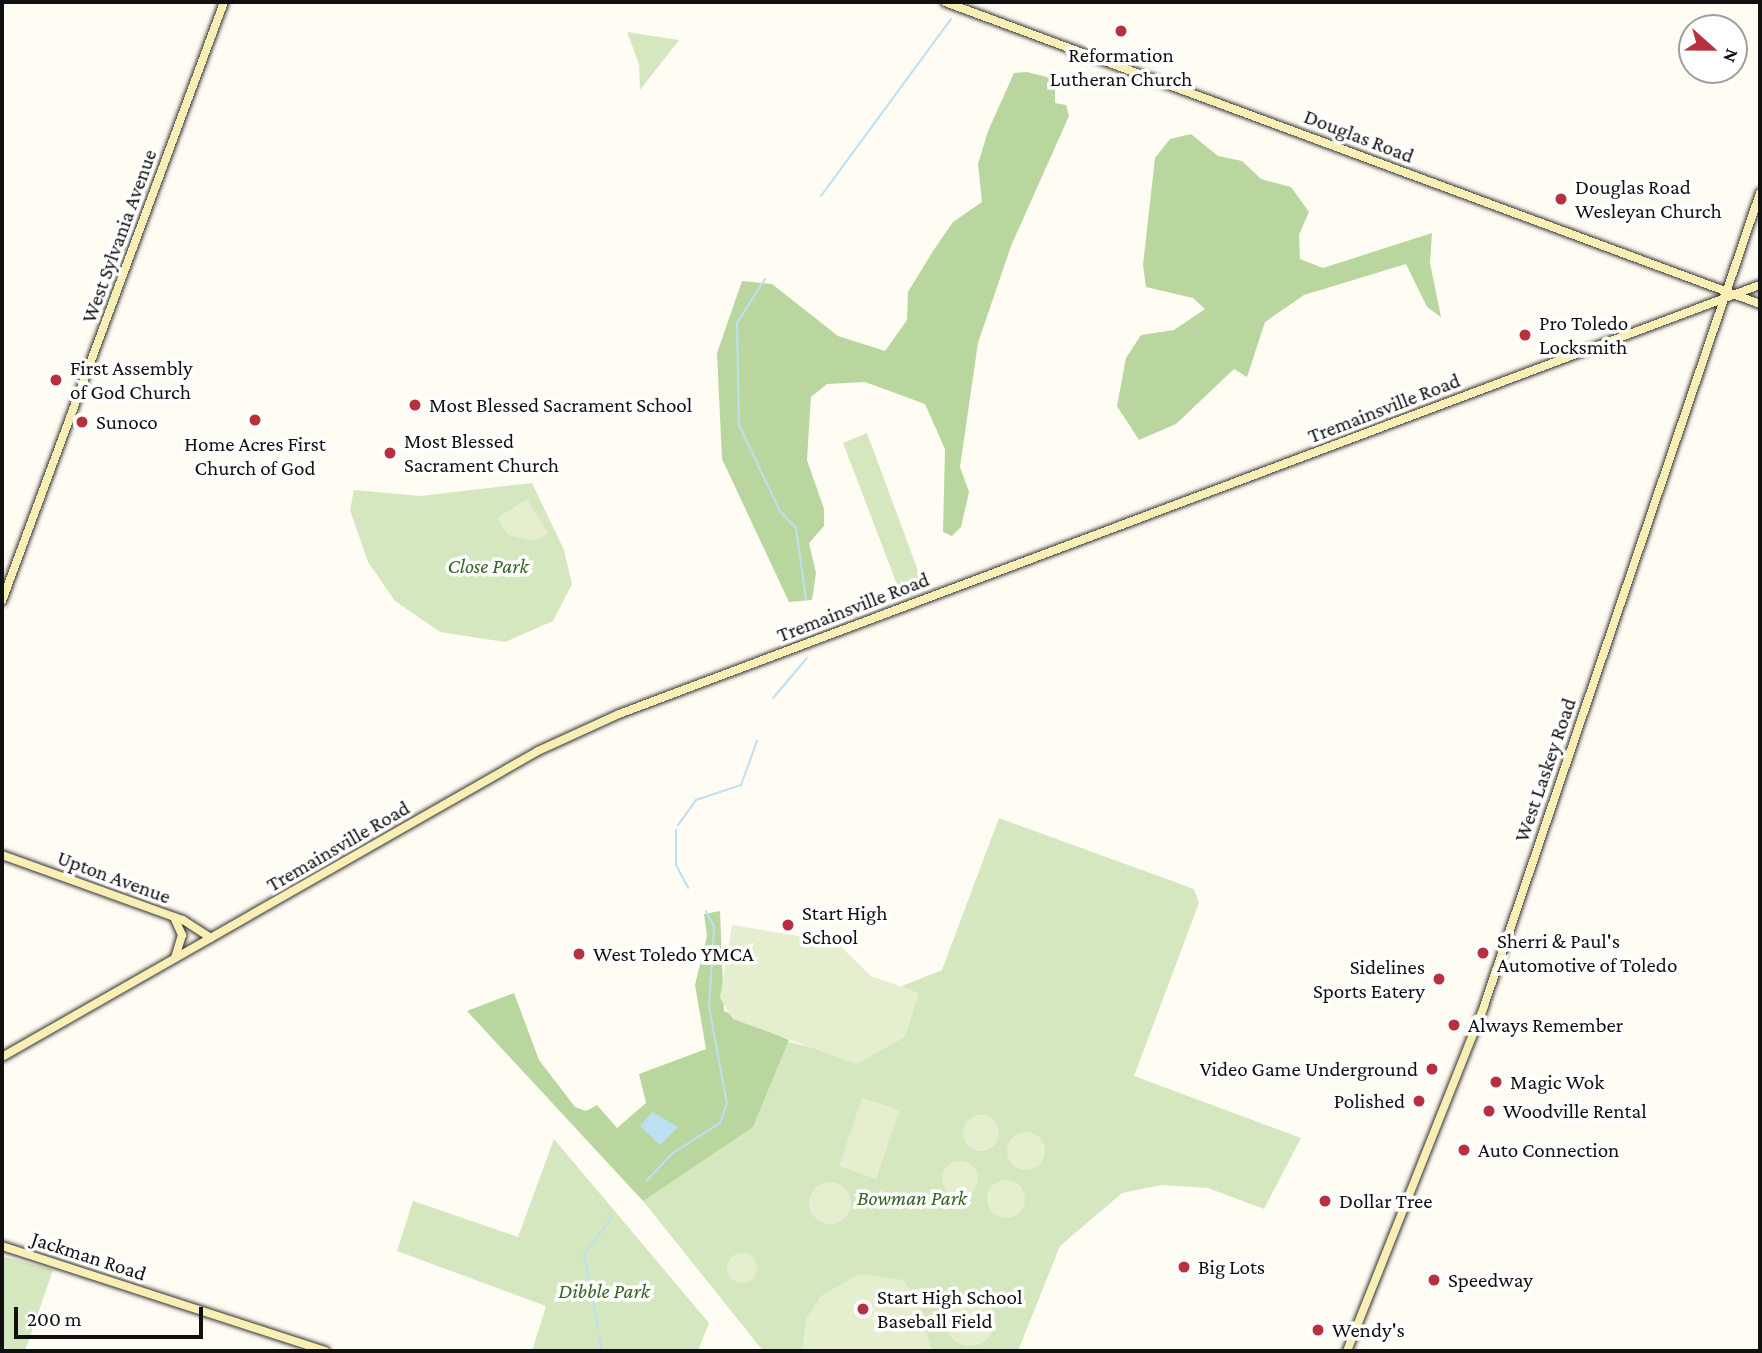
<!DOCTYPE html>
<style>
body{margin:0}
#map{position:relative;width:1762px;height:1353px;overflow:hidden;background:#fefcf3;font-family:"Crimson Pro",serif}
div>[style]{position:absolute}
[style*='--x']{left:calc(var(--x)*1px);top:calc(var(--y)*1px);width:calc(var(--w)*1px);rotate:calc(var(--a)*1deg)}
.green>*{inset:0;background:#d5e7bf}
.forest>*{inset:0;background:#bad69f}
.pitch>*{inset:0;background:#e5efd0}
.round{border-radius:50%}
.water>*{inset:0;background:#bce0f2}
.stream>*{height:2px;margin:-1px;padding:0 1px;transform-origin:1px;border-radius:1px;background:#bce0f2}
.roads{filter:drop-shadow(0 0 2px #323232) drop-shadow(0 0 2px #323232)}
.secondary>*{height:8px;margin:-4px;padding:0 4px;transform-origin:4px;border-radius:4px;background:#f9efb4}
.dots>*{width:19px;height:19px;translate:-50% -50%;box-sizing:border-box;border:4px solid #fff;border-radius:50%}
span{translate:-50% -50%;white-space:nowrap;text-align:center;line-height:1.15;-webkit-text-stroke:7px #fff;paint-order:stroke}
.poi-label{font-size:21px;color:#101010}
.left{translate:0 -50%;text-align:left}
.right{translate:-100% -50%;text-align:right}
.street-label{font-size:21px;color:#101010}
.park-label{font-size:21px;color:#346324;font-style:italic}
.frame{position:absolute;inset:0;border:4px solid #101010;pointer-events:none}
.north{position:absolute;left:1678px;top:14px;width:70px;height:70px;box-sizing:border-box;background:#fff;border:2px solid #9f9f9f;border-radius:50%;rotate:111deg;font-size:19px;font-weight:700;line-height:28px;text-align:center;color:#101010}
.north::after{content:'';display:block;margin:auto;width:24px;height:32px;background:#b6313d;clip-path:polygon(50% 0,100% 100%,50% 72%,0 100%)}
.scale{position:absolute;left:14px;top:1307px;width:189px;height:32px;box-sizing:border-box;border:4px solid #101010;border-top:0;padding-left:9px;font-size:21px;line-height:24px;white-space:nowrap;color:#101010;-webkit-text-stroke:5px #fff;paint-order:stroke}
</style>
<div id="map">
<div class="green">
<i style="clip-path:polygon(627px 32px,679px 40px,640px 90px,639px 64px)"></i>
<i style="clip-path:polygon(867px 433px,924px 587px,903px 600px,843px 443px)"></i>
<i style="clip-path:polygon(532px 483px,564px 550px,572px 584px,553px 621px,505px 642px,440px 632px,395px 601px,368px 562px,350px 510px,354px 490px,420px 496px)"></i>
<i style="clip-path:polygon(999px 818px,1194px 889px,1199px 903px,1134px 1076px,1301px 1138px,1264px 1209px,1208px 1188px,1161px 1185px,1122px 1193px,1060px 1246px,1018px 1351px,763px 1351px,643px 1201px,649px 1191px,753px 1127px,788px 1042px,853px 1056px,881px 1047px,902px 986px,942px 970px)"></i>
<i style="clip-path:polygon(554px 1139px,709px 1323px,698px 1351px,532px 1351px,546px 1306px,397px 1251px,413px 1201px,518px 1237px)"></i>
<i style="clip-path:polygon(2px 1256px,53px 1270px,25px 1351px,2px 1351px)"></i>
</div>
<div class="forest">
<i style="clip-path:polygon(1027px 72px,1055px 79px,1055px 103px,1066px 105px,1069px 116px,1011px 246px,978px 343px,960px 467px,969px 492px,961px 527px,952px 536px,943px 532px,945px 449px,925px 404px,865px 382px,827px 384px,811px 397px,810px 411px,807px 460px,824px 509px,824px 526px,809px 543px,816px 573px,812px 600px,789px 602px,722px 459px,717px 353px,742px 281px,772px 284px,838px 336px,885px 351px,907px 320px,908px 292px,933px 251px,953px 222px,982px 202px,978px 164px,988px 131px,1014px 73px)"></i>
<i style="clip-path:polygon(1191px 134px,1218px 156px,1242px 161px,1261px 179px,1291px 187px,1309px 212px,1299px 235px,1300px 259px,1323px 268px,1432px 233px,1430px 263px,1441px 317px,1427px 307px,1406px 264px,1304px 295px,1265px 322px,1247px 377px,1234px 369px,1176px 424px,1139px 440px,1117px 406px,1126px 358px,1141px 335px,1174px 330px,1205px 309px,1193px 298px,1146px 287px,1143px 265px,1155px 158px,1170px 139px)"></i>
<i style="clip-path:polygon(720px 911px,724px 1011px,789px 1040px,753px 1127px,643px 1201px,467px 1011px,514px 993px,539px 1060px,575px 1107px,586px 1111px,597px 1105px,617px 1128px,646px 1103px,639px 1074px,706px 1049px,695px 985px,707px 936px,704px 914px)"></i>
</div>
<div class="pitch">
<i style="clip-path:polygon(527px 499px,548px 534px,533px 541px,508px 535px,497px 518px)"></i>
<i style="clip-path:polygon(732px 925px,836px 942px,871px 976px,919px 993px,905px 1037px,856px 1064px,733px 1019px,720px 998px)"></i>
<i style="clip-path:polygon(862px 1098px,900px 1110px,876px 1179px,839px 1166px)"></i>
<i class="round" style="left:963px;top:1115px;width:36px;height:36px"></i>
<i class="round" style="left:1007px;top:1132px;width:38px;height:38px"></i>
<i class="round" style="left:942px;top:1161px;width:36px;height:36px"></i>
<i class="round" style="left:987px;top:1180px;width:38px;height:38px"></i>
<i class="round" style="left:809px;top:1182px;width:42px;height:42px"></i>
<i class="round" style="left:727px;top:1253px;width:30px;height:30px"></i>
<i style="clip-path:polygon(859px 1274px,903px 1280px,916px 1298px,932px 1351px,802px 1351px,806px 1319px,821px 1296px)"></i>
<i class="round" style="left:945px;top:1296px;width:50px;height:50px"></i>
</div>
<div class="water">
<i style="clip-path:polygon(652px 1112px,678px 1127px,660px 1145px,640px 1126px)"></i>
</div>
<div class="stream">
<i style="--x:821;--y:196;--w:220;--a:-53.7"></i>
<i style="--x:765;--y:279;--w:52;--a:122.5"></i>
<i style="--x:737;--y:323;--w:102;--a:88.9"></i>
<i style="--x:739;--y:425;--w:95;--a:64.5"></i>
<i style="--x:780;--y:511;--w:23;--a:47"></i>
<i style="--x:796;--y:528;--w:72;--a:82"></i>
<i style="--x:773;--y:698;--w:52;--a:-49.6"></i>
<i style="--x:678;--y:825;--w:31;--a:-54"></i>
<i style="--x:696;--y:800;--w:47;--a:-18.4"></i>
<i style="--x:741;--y:785;--w:47;--a:-70"></i>
<i style="--x:676;--y:830;--w:35;--a:90"></i>
<i style="--x:676;--y:865;--w:26;--a:62"></i>
<i style="--x:646;--y:1181;--w:39;--a:-46"></i>
<i style="--x:673;--y:1153;--w:56;--a:-32.6"></i>
<i style="--x:720;--y:1123;--w:20;--a:-70"></i>
<i style="--x:727;--y:1104;--w:99;--a:-100.5"></i>
<i style="--x:709;--y:1007;--w:80;--a:-86.4"></i>
<i style="--x:714;--y:927;--w:18;--a:-117"></i>
<i style="--x:598;--y:1328;--w:74;--a:-100.9"></i>
<i style="--x:584;--y:1255;--w:49;--a:-54.1"></i>
<i style="--x:599;--y:1336;--w:15;--a:79"></i>
</div>
<div class="roads">
<div class="secondary">
<i style="--x:945;--y:2;--w:869;--a:20.33"></i>
<i style="--x:2;--y:601;--w:639;--a:-69.66"></i>
<i style="--x:2;--y:855;--w:192;--a:19.8"></i>
<i style="--x:183;--y:920;--w:33;--a:33"></i>
<i style="--x:174;--y:917;--w:20;--a:66"></i>
<i style="--x:182;--y:935;--w:24;--a:107"></i>
<i style="--x:2;--y:1057;--w:617;--a:-29.72"></i>
<i style="--x:538;--y:751;--w:89;--a:-24.6"></i>
<i style="--x:619;--y:714;--w:1219;--a:-20.61"></i>
<i style="--x:2;--y:1246;--w:340;--a:18"></i>
<i style="--x:1347;--y:1351;--w:371;--a:-68.3"></i>
<i style="--x:1484;--y:1006;--w:859;--a:-71.25"></i>
</div>
</div>
<div class="dots">
<i style="left:1121px;top:31px;background:#b6313d"></i>
<i style="left:1561px;top:199px;background:#b6313d"></i>
<i style="left:1525px;top:335px;background:#b6313d"></i>
<i style="left:56px;top:380px;background:#b6313d"></i>
<i style="left:415px;top:405px;background:#b6313d"></i>
<i style="left:255px;top:420px;background:#b6313d"></i>
<i style="left:82px;top:422px;background:#b6313d"></i>
<i style="left:390px;top:453px;background:#b6313d"></i>
<i style="left:788px;top:925px;background:#b6313d"></i>
<i style="left:1483px;top:953px;background:#b6313d"></i>
<i style="left:579px;top:954px;background:#b6313d"></i>
<i style="left:1439px;top:979px;background:#b6313d"></i>
<i style="left:1454px;top:1025px;background:#b6313d"></i>
<i style="left:1432px;top:1069px;background:#b6313d"></i>
<i style="left:1496px;top:1082px;background:#b6313d"></i>
<i style="left:1419px;top:1101px;background:#b6313d"></i>
<i style="left:1489px;top:1111px;background:#b6313d"></i>
<i style="left:1464px;top:1150px;background:#b6313d"></i>
<i style="left:1325px;top:1201px;background:#b6313d"></i>
<i style="left:1184px;top:1267px;background:#b6313d"></i>
<i style="left:1434px;top:1280px;background:#b6313d"></i>
<i style="left:863px;top:1309px;background:#b6313d"></i>
<i style="left:1318px;top:1330px;background:#b6313d"></i>
</div>
<div class="poi-label">
<span style="left:1121px;top:67px">Reformation<br>Lutheran Church</span>
<span class="left" style="left:1575px;top:199px">Douglas Road<br>Wesleyan Church</span>
<span class="left" style="left:1539px;top:335px">Pro Toledo<br>Locksmith</span>
<span class="left" style="left:70px;top:380px">First Assembly<br>of God Church</span>
<span class="left" style="left:429px;top:405px">Most Blessed Sacrament School</span>
<span class="left" style="left:96px;top:422px">Sunoco</span>
<span class="left" style="left:404px;top:453px">Most Blessed<br>Sacrament Church</span>
<span style="left:255px;top:456px">Home Acres First<br>Church of God</span>
<span class="left" style="left:802px;top:925px">Start High<br>School</span>
<span class="left" style="left:1497px;top:953px">Sherri &amp; Paul's<br>Automotive of Toledo</span>
<span class="left" style="left:593px;top:954px">West Toledo YMCA</span>
<span class="right" style="left:1425px;top:979px">Sidelines<br>Sports Eatery</span>
<span class="left" style="left:1468px;top:1025px">Always Remember</span>
<span class="right" style="left:1418px;top:1069px">Video Game Underground</span>
<span class="left" style="left:1510px;top:1082px">Magic Wok</span>
<span class="right" style="left:1405px;top:1101px">Polished</span>
<span class="left" style="left:1503px;top:1111px">Woodville Rental</span>
<span class="left" style="left:1478px;top:1150px">Auto Connection</span>
<span class="left" style="left:1339px;top:1201px">Dollar Tree</span>
<span class="left" style="left:1198px;top:1267px">Big Lots</span>
<span class="left" style="left:1448px;top:1280px">Speedway</span>
<span class="left" style="left:877px;top:1309px">Start High School<br>Baseball Field</span>
<span class="left" style="left:1332px;top:1330px">Wendy's</span>
</div>
<div class="street-label">
<span style="left:1359px;top:136px;rotate:21deg">Douglas Road</span>
<span style="left:119px;top:236px;rotate:-70deg">West Sylvania Avenue</span>
<span style="left:1384px;top:408px;rotate:-21deg">Tremainsville Road</span>
<span style="left:853px;top:607px;rotate:-21deg">Tremainsville Road</span>
<span style="left:1545px;top:770px;rotate:-71deg">West Laskey Road</span>
<span style="left:338px;top:846px;rotate:-30deg">Tremainsville Road</span>
<span style="left:114px;top:877px;rotate:20deg">Upton Avenue</span>
<span style="left:89px;top:1256px;rotate:18deg">Jackman Road</span>
</div>
<div class="park-label">
<span style="left:488px;top:566px">Close Park</span>
<span style="left:912px;top:1198px">Bowman Park</span>
<span style="left:604px;top:1291px">Dibble Park</span>
</div>
<div class="frame"></div>
<div class="north">N</div>
<div class="scale">200 m</div>
</div>
